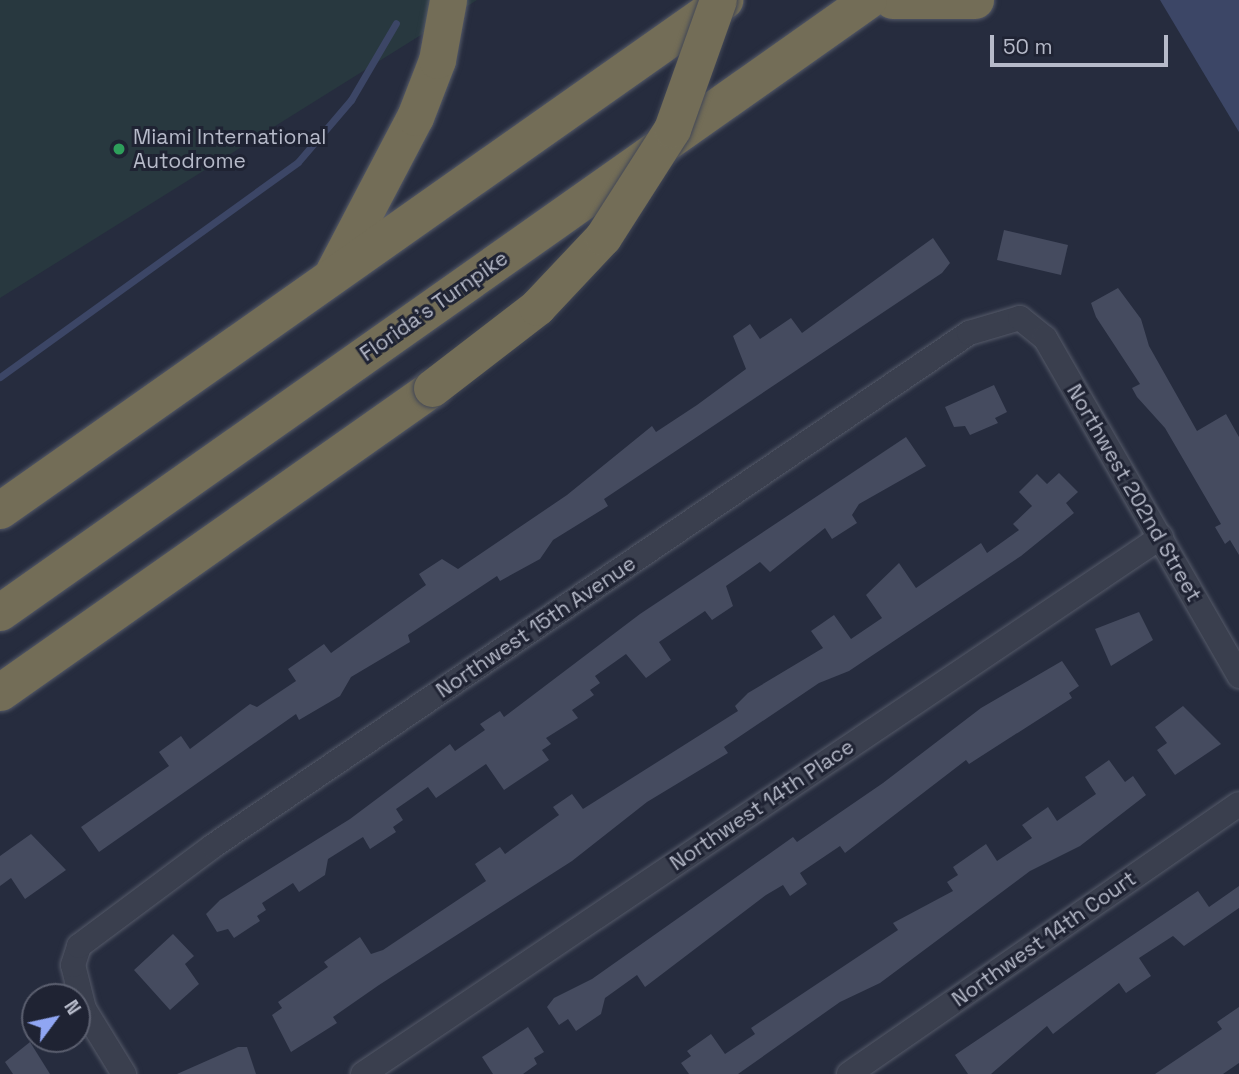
<!DOCTYPE html>
<style>
body{margin:0}
#map{position:relative;width:1239px;height:1074px;overflow:hidden;background:#262c3e;font-family:"Space Grotesk",sans-serif}
div>[style]{position:absolute}
[style*='--x']{left:calc(var(--x)*1px);top:calc(var(--y)*1px);width:calc(var(--w)*1px);rotate:calc(var(--a)*1deg)}
.green>*{inset:0;background:#28383f}
.water>*{inset:0;background:#3c4666}
.stream>*{height:7px;margin:-3.5px;padding:0 3.5px;transform-origin:3.5px;border-radius:3.5px;background:#3c4666}
.building>*{inset:0;background:#454b5f}
.roads{filter:drop-shadow(0 0 2px #555a69) drop-shadow(0 0 2px #555a69)}
.minor>*{height:24px;margin:-12px;padding:0 12px;transform-origin:12px;border-radius:12px;background:#3a3f4e}
.highway>*{height:37px;margin:-18.5px;padding:0 18.5px;transform-origin:18.5px;border-radius:18.5px;background:#736d57}
.bridges{filter:drop-shadow(0 0 2px #424756) drop-shadow(0 0 2px #424756)}
.highway-bridge>*{height:37px;margin:-18.5px;padding:0 18.5px;transform-origin:18.5px;border-radius:18.5px;background:#736d57}
.dots>*{width:19px;height:19px;translate:-50% -50%;box-sizing:border-box;border:4px solid #1f2333;border-radius:50%}
span{translate:-50% -50%;white-space:nowrap;text-align:center;line-height:1.15;-webkit-text-stroke:6px #1f2333;paint-order:stroke}
.poi-label{font-size:21px;color:#b6bac9}
.left{translate:0 -50%;text-align:left}
.street-label{font-size:21px;color:#b6bac9}
.north{position:absolute;left:21px;top:983px;width:70px;height:70px;box-sizing:border-box;background:#1f2333;border:2px solid #5b5f6f;border-radius:50%;rotate:57deg;font-size:19px;font-weight:700;line-height:28px;text-align:center;color:#b6bac9}
.north::after{content:'';display:block;margin:auto;width:24px;height:32px;background:#90a6f3;clip-path:polygon(50% 0,100% 100%,50% 72%,0 100%)}
.scale{position:absolute;left:990px;top:35px;width:178px;height:32px;box-sizing:border-box;border:4px solid #b6bac9;border-top:0;padding-left:9px;font-size:21px;line-height:24px;white-space:nowrap;color:#b6bac9;-webkit-text-stroke:5px #1f2333;paint-order:stroke}
</style>
<div id="map">
<div class="green">
<i style="clip-path:polygon(0 0,477px 0,0 298px)"></i>
</div>
<div class="water">
<i style="clip-path:polygon(1160px 0,1239px 0,1239px 132px,1197px 62px)"></i>
</div>
<div class="stream">
<i style="--x:0;--y:377;--w:367;--a:-35.8"></i>
<i style="--x:298;--y:162;--w:82;--a:-49.5"></i>
<i style="--x:351;--y:100;--w:89;--a:-59.7"></i>
</div>
<div class="building">
<i style="clip-path:polygon(1004px 230px,1068px 245px,1061px 275px,997px 260px)"></i>
<i style="clip-path:polygon(933px 238px,950px 263px,942px 273px,604px 499px,608px 506px,553px 540px,540px 559px,500px 581px,497px 576px,408px 635px,410px 642px,351px 677px,340px 696px,299px 720px,296px 714px,99px 852px,81px 827px,169px 766px,159px 752px,181px 736px,190px 749px,250px 704px,257px 707px,296px 681px,288px 669px,324px 644px,331px 653px,426px 585px,419px 574px,442px 559px,458px 569px,567px 495px,652px 426px,656px 432px,697px 405px,746px 369px,733px 336px,750px 324px,760px 339px,791px 318px,802px 333px)"></i>
<i style="clip-path:polygon(1118px 288px,1141px 319px,1149px 346px,1197px 431px,1226px 414px,1239px 437px,1239px 555px,1230px 540px,1225px 544px,1215px 527px,1221px 524px,1165px 428px,1137px 397px,1132px 388px,1140px 384px,1096px 317px,1091px 303px)"></i>
<i style="clip-path:polygon(994px 385px,1007px 412px,995px 418px,998px 423px,970px 435px,965px 426px,954px 427px,945px 407px)"></i>
<i style="clip-path:polygon(906px 437px,926px 466px,859px 504px,852px 515px,857px 523px,832px 539px,825px 528px,770px 572px,760px 562px,726px 586px,733px 606px,712px 620px,705px 611px,659px 642px,671px 660px,646px 678px,626px 654px,595px 676px,600px 683px,590px 690px,594px 695px,572px 710px,578px 718px,546px 738px,551px 744px,542px 750px,549px 760px,504px 790px,486px 764px,436px 798px,428px 787px,396px 809px,403px 820px,393px 827px,396px 832px,370px 849px,363px 837px,328px 859px,325px 875px,299px 892px,293px 883px,262px 903px,266px 910px,257px 916px,260px 921px,234px 938px,228px 929px,217px 932px,206px 914px,220px 900px,350px 819px,450px 744px,455px 751px,485px 730px,480px 724px,500px 711px,504px 717px,640px 614px)"></i>
<i style="clip-path:polygon(1059px 473px,1078px 492px,1066px 503px,1074px 513px,1021px 556px,849px 671px,819px 683px,724px 747px,728px 753px,647px 802px,572px 861px,379px 985px,333px 1017px,337px 1023px,291px 1052px,272px 1015px,282px 1008px,278px 1002px,328px 967px,324px 962px,360px 937px,371px 954px,383px 950px,486px 881px,475px 864px,500px 847px,505px 854px,559px 815px,553px 807px,572px 794px,583px 809px,738px 711px,735px 706px,748px 693px,823px 648px,811px 631px,834px 615px,851px 639px,882px 618px,866px 595px,899px 563px,916px 588px,981px 543px,987px 553px,1019px 530px,1013px 524px,1032px 506px,1019px 492px,1037px 474px,1047px 484px)"></i>
<i style="clip-path:polygon(1139px 612px,1153px 640px,1111px 666px,1095px 629px)"></i>
<i style="clip-path:polygon(1062px 661px,1079px 686px,1069px 693px,1072px 698px,969px 764px,966px 760px,845px 853px,840px 846px,800px 873px,807px 884px,790px 896px,783px 885px,766px 895px,645px 987px,637px 975px,605px 998px,601px 1014px,576px 1031px,568px 1019px,559px 1025px,547px 1007px,554px 998px,592px 979px,793px 837px,797px 842px,883px 783px,981px 708px)"></i>
<i style="clip-path:polygon(1183px 706px,1221px 744px,1175px 775px,1157px 750px,1167px 743px,1155px 727px)"></i>
<i style="clip-path:polygon(1109px 760px,1125px 782px,1133px 776px,1146px 795px,1080px 846px,1030px 871px,880px 983px,840px 1002px,738px 1074px,689px 1074px,681px 1063px,691px 1056px,687px 1051px,711px 1034px,725px 1054px,755px 1034px,751px 1028px,898px 930px,893px 923px,953px 891px,947px 882px,958px 875px,953px 867px,986px 844px,997px 861px,1032px 838px,1022px 825px,1048px 807px,1057px 821px,1096px 794px,1085px 777px)"></i>
<i style="clip-path:polygon(31px 834px,66px 870px,25px 899px,11px 878px,0 886px,0 856px)"></i>
<i style="clip-path:polygon(1239px 886px,1239px 908px,1184px 946px,1173px 936px,1139px 958px,1151px 976px,1126px 993px,1119px 983px,1053px 1034px,1047px 1026px,991px 1074px,968px 1074px,955px 1055px,1198px 891px,1209px 907px)"></i>
<i style="clip-path:polygon(173px 934px,194px 956px,185px 964px,199px 984px,170px 1010px,134px 970px)"></i>
<i style="clip-path:polygon(1239px 1007px,1239px 1063px,1223px 1074px,1155px 1074px,1222px 1029px,1217px 1022px)"></i>
<i style="clip-path:polygon(528px 1027px,544px 1052px,534px 1058px,537px 1064px,523px 1074px,493px 1074px,482px 1057px)"></i>
<i style="clip-path:polygon(30px 1042px,50px 1074px,13px 1074px,5px 1062px)"></i>
<i style="clip-path:polygon(238px 1047px,247px 1047px,256px 1074px,177px 1074px)"></i>
</div>
<div class="roads">
<div class="minor">
<i style="--x:124;--y:1074;--w:76;--a:-121.6"></i>
<i style="--x:84;--y:1009;--w:45;--a:-104"></i>
<i style="--x:73;--y:965;--w:20;--a:-72"></i>
<i style="--x:79;--y:946;--w:167;--a:-36.7"></i>
<i style="--x:213;--y:846;--w:914;--a:-34.16"></i>
<i style="--x:969;--y:333;--w:53;--a:-16.4"></i>
<i style="--x:1020;--y:318;--w:32;--a:39"></i>
<i style="--x:1045;--y:338;--w:390;--a:60.1"></i>
<i style="--x:363;--y:1074;--w:962;--a:-33.94"></i>
<i style="--x:849;--y:1074;--w:474;--a:-34.7"></i>
</div>
<div class="highway">
<i style="--x:892;--y:0;--w:83;--a:0"></i>
<i style="--x:334;--y:271;--w:174;--a:-62.3"></i>
<i style="--x:415;--y:117;--w:61;--a:-68.9"></i>
<i style="--x:437;--y:60;--w:61;--a:-79.6"></i>
<i style="--x:0;--y:510;--w:886;--a:-35.16"></i>
<i style="--x:0;--y:612;--w:1062;--a:-35.19"></i>
<i style="--x:0;--y:692;--w:528;--a:-35.13"></i>
</div>
</div>
<div class="bridges">
<div class="highway-bridge">
<i style="--x:432;--y:388;--w:133;--a:-37.6"></i>
<i style="--x:537;--y:307;--w:96;--a:-46.7"></i>
<i style="--x:603;--y:237;--w:128;--a:-57.4"></i>
<i style="--x:672;--y:129;--w:137;--a:-70.4"></i>
</div>
</div>
<div class="dots">
<i style="left:119px;top:149px;background:#2e9e5b"></i>
</div>
<div class="poi-label">
<span class="left" style="left:133px;top:149px">Miami International<br>Autodrome</span>
</div>
<div class="street-label">
<span style="left:434px;top:306px;rotate:-35deg">Florida's Turnpike</span>
<span style="left:1134px;top:493px;rotate:60deg">Northwest 202nd Street</span>
<span style="left:536px;top:627px;rotate:-34deg">Northwest 15th Avenue</span>
<span style="left:762px;top:805px;rotate:-34deg">Northwest 14th Place</span>
<span style="left:1044px;top:939px;rotate:-35deg">Northwest 14th Court</span>
</div>
<div class="north">N</div>
<div class="scale">50 m</div>
</div>
